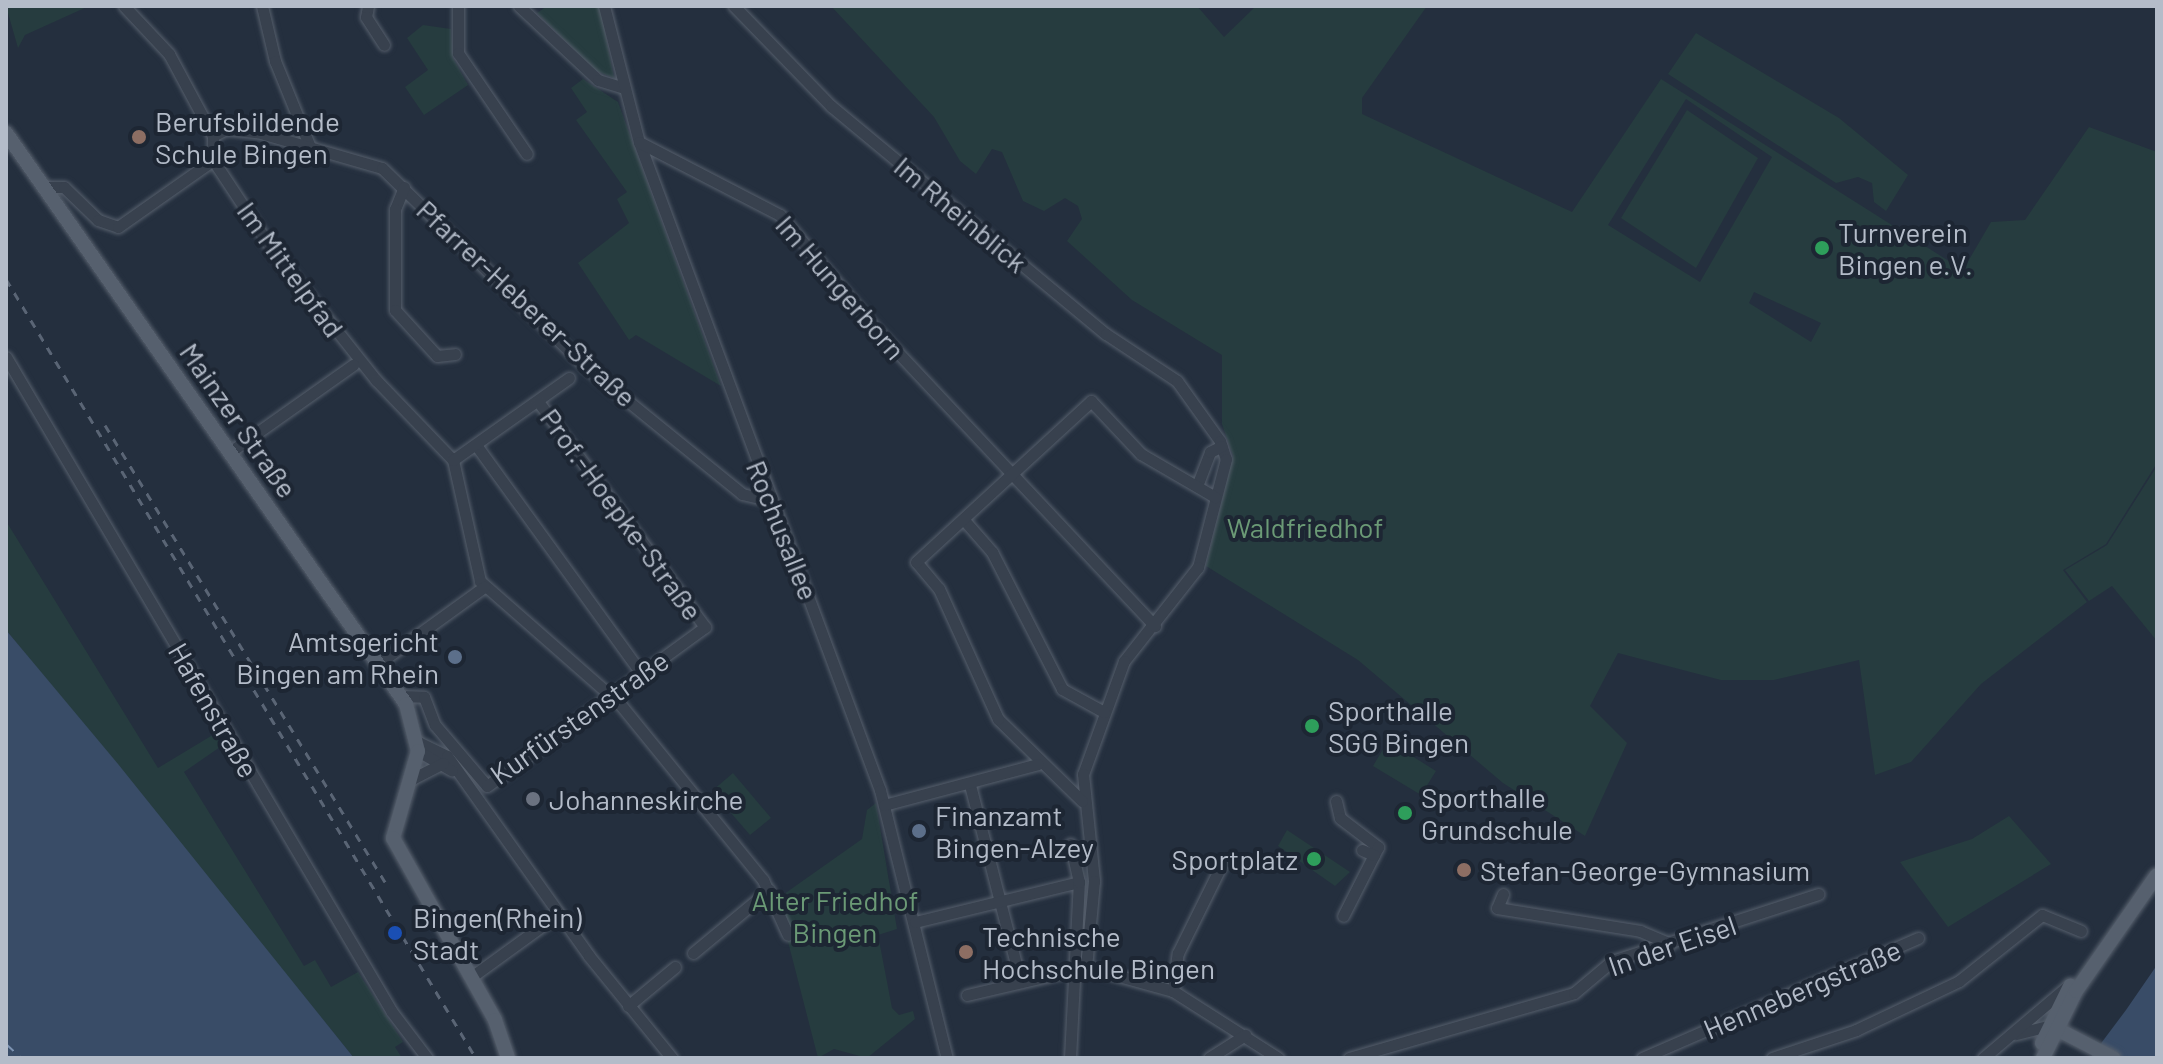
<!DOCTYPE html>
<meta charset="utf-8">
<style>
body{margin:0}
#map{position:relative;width:2163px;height:1064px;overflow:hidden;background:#242f3e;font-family:Barlow,sans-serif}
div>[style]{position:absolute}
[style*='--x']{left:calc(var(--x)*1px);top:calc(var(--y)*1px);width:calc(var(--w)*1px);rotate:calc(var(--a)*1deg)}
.green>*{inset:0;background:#263c3f}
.water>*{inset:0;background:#394c67}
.ferry>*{height:2px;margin-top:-1px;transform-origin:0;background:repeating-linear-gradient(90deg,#7c92b1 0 10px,transparent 0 18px)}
.roads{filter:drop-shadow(0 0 2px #565f6c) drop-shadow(0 0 2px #565f6c)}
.minor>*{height:11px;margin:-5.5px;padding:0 5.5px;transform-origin:5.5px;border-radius:5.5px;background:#38414e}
.major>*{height:14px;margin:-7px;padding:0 7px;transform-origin:7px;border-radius:7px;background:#56606e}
.rail>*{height:3px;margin-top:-1.5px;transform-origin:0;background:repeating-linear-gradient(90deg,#5a6575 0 8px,transparent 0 16px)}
.dots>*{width:22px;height:22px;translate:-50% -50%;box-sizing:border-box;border:4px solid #1d2633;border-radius:50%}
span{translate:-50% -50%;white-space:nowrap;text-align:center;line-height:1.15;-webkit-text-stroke:8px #1d2633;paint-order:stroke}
.poi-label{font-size:28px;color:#b4bcc9}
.left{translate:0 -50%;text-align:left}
.right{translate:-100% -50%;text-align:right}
.street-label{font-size:28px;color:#b4bcc9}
.park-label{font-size:28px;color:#6b9a76}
.frame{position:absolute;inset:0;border:8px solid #b4bcc9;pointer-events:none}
</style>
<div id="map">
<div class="green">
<i style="clip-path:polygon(6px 6px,89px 6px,25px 35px,18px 48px)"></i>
<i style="clip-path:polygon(547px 6px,600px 6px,614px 78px,596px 71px,537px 13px)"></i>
<i style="clip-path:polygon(evenodd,831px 6px,1197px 6px,1224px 37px,1256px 6px,1427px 6px,1362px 98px,1362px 114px,1572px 212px,1661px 79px,1963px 270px,1991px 222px,2025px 220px,2089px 127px,2157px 152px,2157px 463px,2106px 544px,2063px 570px,2087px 602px,1981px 684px,1911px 762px,1875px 775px,1859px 660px,1774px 680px,1721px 680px,1618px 653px,1590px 706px,1627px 743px,1585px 836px,1503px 783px,1358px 660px,1206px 566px,1233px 456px,1222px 424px,1222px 355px,1132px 300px,1067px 241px,1082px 219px,1078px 206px,1065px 198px,1044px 211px,1023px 201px,1002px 152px,992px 149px,976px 174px,960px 161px,934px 117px,831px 6px,1686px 99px,1772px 157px,1700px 282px,1608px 225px,1686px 99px,831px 6px,1754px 292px,1821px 323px,1811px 342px,1749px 303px,1754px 292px)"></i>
<i style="clip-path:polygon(423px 25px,451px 29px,453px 58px,468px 85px,424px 115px,405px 87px,428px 70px,407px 38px)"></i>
<i style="clip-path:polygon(1696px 33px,1839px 118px,1908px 175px,1886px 211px,1874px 202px,1872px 183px,1858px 177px,1836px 183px,1668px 74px)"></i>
<i style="clip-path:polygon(583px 79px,618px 102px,721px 386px,636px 335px,629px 340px,578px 263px,629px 223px,617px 199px,627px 192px,576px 120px,587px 112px,571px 88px)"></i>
<i style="clip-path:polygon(1687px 110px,1758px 158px,1696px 268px,1621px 218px)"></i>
<i style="clip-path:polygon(2157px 466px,2157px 641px,2112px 586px,2089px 601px,2065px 570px,2107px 545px)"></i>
<i style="clip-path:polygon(6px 521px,158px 768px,216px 733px,223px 745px,184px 772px,304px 966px,315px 960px,331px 987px,358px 972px,403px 1042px,395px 1047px,402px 1058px,354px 1058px,6px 630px)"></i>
<i style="clip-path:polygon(1388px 741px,1436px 771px,1421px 795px,1373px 766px)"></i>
<i style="clip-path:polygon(733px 773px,771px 818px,750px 835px,712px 791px)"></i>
<i style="clip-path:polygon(876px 803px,897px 929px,878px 935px,892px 1008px,899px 1015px,913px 1011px,915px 1019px,867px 1058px,834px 1049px,818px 1058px,777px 899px,862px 839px,867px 810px)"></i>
<i style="clip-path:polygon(2009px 816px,2051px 864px,1948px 927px,1900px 862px,1972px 839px)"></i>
<i style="clip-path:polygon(1287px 830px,1350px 872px,1335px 886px,1278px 846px)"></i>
</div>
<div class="water">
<i style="clip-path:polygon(6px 630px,118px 764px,354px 1058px,6px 1058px)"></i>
<i style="clip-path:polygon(2157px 965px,2157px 1058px,2090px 1058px,2126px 1010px)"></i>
</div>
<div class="ferry">
<i style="--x:6;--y:1044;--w:21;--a:43"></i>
</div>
<div class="roads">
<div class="minor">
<i style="--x:124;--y:6;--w:66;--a:46.8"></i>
<i style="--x:169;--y:54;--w:93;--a:61.8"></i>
<i style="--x:213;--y:136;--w:24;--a:90"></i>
<i style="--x:213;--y:160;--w:105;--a:56.6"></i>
<i style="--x:271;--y:248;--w:169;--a:51.5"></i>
<i style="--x:376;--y:380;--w:111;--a:46.1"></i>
<i style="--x:453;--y:460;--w:124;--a:77.4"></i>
<i style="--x:480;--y:581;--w:186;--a:41.3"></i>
<i style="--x:620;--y:704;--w:227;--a:50.9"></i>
<i style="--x:763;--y:880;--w:60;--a:65.6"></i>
<i style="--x:262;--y:6;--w:57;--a:76.7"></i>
<i style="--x:275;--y:61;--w:93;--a:67.9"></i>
<i style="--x:368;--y:6;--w:11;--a:100"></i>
<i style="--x:366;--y:17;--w:33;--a:57"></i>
<i style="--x:458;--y:6;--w:47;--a:90"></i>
<i style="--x:458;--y:53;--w:122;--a:55.7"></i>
<i style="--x:519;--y:6;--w:108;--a:43.1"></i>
<i style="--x:598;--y:80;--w:24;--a:17"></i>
<i style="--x:604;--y:6;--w:140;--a:75.6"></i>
<i style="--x:639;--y:142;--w:691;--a:69.6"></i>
<i style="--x:880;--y:790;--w:276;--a:76"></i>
<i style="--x:734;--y:6;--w:139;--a:45.9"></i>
<i style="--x:831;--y:106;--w:357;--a:39.7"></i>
<i style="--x:1106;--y:334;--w:85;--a:33.5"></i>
<i style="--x:1177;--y:381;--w:74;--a:54.4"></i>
<i style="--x:1220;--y:441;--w:19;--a:72"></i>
<i style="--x:1226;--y:459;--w:112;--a:104.5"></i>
<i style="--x:1198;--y:567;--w:120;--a:128.2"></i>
<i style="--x:1124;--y:661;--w:120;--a:109.9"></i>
<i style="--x:1083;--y:774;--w:108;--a:84.1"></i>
<i style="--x:1094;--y:881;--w:86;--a:95.3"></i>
<i style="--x:213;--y:136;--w:15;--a:-28"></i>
<i style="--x:226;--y:129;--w:31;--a:6"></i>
<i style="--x:257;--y:132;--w:130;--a:16.1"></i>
<i style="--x:382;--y:168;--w:285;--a:44.3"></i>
<i style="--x:586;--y:367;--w:201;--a:39.1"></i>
<i style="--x:742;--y:494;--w:26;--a:13"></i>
<i style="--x:639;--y:142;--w:159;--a:27.4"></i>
<i style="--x:780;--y:215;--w:145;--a:50"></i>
<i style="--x:873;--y:326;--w:412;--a:46.8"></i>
<i style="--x:44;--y:187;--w:20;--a:0"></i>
<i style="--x:64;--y:187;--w:47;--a:44.1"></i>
<i style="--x:98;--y:220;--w:21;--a:19"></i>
<i style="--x:118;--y:227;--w:116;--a:-35.2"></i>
<i style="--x:404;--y:187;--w:24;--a:112"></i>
<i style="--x:395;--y:209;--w:101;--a:90"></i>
<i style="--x:395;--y:310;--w:62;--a:47.6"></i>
<i style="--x:437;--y:356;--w:18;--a:-6"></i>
<i style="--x:6;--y:357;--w:760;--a:59.49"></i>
<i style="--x:392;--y:1012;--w:58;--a:52.7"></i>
<i style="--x:476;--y:445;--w:283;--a:54.1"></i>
<i style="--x:230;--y:452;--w:151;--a:-35.3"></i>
<i style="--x:453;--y:460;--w:142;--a:-35.3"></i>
<i style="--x:1197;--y:486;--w:36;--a:-69"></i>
<i style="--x:1210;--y:452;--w:13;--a:-27"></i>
<i style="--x:964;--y:520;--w:43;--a:48.8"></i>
<i style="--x:992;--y:552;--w:154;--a:62.9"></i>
<i style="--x:1062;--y:689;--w:48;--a:28.7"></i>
<i style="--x:379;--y:663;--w:130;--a:-35.9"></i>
<i style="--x:400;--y:696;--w:24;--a:2"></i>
<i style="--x:424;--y:697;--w:30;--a:69"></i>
<i style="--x:435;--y:725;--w:80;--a:49.6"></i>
<i style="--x:487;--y:786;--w:270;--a:-36.1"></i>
<i style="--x:705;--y:627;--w:281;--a:-126.5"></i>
<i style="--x:418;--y:742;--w:32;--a:26"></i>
<i style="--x:447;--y:756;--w:245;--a:54.6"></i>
<i style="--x:589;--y:956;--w:132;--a:50.9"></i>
<i style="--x:418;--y:751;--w:39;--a:30"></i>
<i style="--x:410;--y:780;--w:37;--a:-27"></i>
<i style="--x:970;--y:785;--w:201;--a:75.6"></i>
<i style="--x:1082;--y:801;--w:117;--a:-135.7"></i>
<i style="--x:998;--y:719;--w:143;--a:-114.4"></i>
<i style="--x:939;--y:589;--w:35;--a:-130"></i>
<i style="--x:916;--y:562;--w:238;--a:-42.6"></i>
<i style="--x:1091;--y:401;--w:73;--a:46.7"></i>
<i style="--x:1141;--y:454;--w:86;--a:30.2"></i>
<i style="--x:1336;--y:801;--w:17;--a:77"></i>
<i style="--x:1340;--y:818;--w:48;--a:37.3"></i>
<i style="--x:1378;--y:847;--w:77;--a:116.9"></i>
<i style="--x:884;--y:805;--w:159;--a:-14.9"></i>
<i style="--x:1362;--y:850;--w:13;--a:23"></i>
<i style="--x:1503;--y:894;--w:15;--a:113"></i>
<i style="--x:1497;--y:908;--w:145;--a:9.1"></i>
<i style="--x:1640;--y:931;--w:33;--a:23"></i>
<i style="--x:915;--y:922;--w:169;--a:-13.7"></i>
<i style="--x:693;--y:953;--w:99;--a:-39.7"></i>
<i style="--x:470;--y:978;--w:109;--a:-36"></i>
<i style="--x:1173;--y:991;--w:38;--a:-83"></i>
<i style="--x:1178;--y:953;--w:99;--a:-63.7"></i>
<i style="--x:967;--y:995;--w:122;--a:-13.2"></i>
<i style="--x:1086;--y:967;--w:90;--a:15.4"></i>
<i style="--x:1173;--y:991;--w:125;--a:32.5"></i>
<i style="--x:628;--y:1006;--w:61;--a:-39.7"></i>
<i style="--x:2016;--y:1034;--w:34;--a:-14"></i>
<i style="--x:1070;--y:1058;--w:176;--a:-87.1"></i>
<i style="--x:1079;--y:882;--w:39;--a:-103"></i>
<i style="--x:1209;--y:1058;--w:43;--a:-32.6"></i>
<i style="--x:1349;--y:1058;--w:234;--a:-16.1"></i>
<i style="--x:1574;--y:993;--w:50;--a:-40.1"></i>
<i style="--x:1612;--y:961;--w:217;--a:-18"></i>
<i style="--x:1642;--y:1058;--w:301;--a:-23.5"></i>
<i style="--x:1772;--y:1058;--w:89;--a:-18.4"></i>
<i style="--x:1856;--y:1030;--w:114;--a:-25.4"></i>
<i style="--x:1959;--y:981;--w:106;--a:-38.5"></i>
<i style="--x:2042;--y:915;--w:42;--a:22.3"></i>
<i style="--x:1983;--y:1058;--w:111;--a:-40.3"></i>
</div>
<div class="major">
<i style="--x:6;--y:133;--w:697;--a:54.99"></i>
<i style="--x:406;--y:704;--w:49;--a:75.7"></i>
<i style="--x:418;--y:751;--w:91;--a:106"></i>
<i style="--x:393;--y:838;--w:209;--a:60.7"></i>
<i style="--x:495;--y:1020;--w:40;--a:71.1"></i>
<i style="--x:2053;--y:1027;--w:68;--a:27.3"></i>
<i style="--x:2042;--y:1043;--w:64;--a:-63.8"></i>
<i style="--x:2043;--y:1058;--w:75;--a:-63.8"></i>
<i style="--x:2076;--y:991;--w:141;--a:-55.1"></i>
</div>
</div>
<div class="rail">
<i style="--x:6;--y:279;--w:910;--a:58.9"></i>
<i style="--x:105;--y:425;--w:536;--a:58.5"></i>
</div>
<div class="dots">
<i style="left:139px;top:137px;background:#8d6e63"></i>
<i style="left:1822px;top:248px;background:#2e9e5b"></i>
<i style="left:455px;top:657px;background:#5c6f8a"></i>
<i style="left:1312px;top:726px;background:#2e9e5b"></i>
<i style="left:533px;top:799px;background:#6b7280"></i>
<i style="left:1405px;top:813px;background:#2e9e5b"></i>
<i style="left:919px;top:831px;background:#5c6f8a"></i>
<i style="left:1314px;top:859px;background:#2e9e5b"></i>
<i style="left:1464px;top:870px;background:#8d6e63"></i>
<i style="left:395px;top:933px;background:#1a4fb4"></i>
<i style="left:966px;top:952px;background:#8d6e63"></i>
</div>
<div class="poi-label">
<span class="left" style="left:155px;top:137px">Berufsbildende<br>Schule Bingen</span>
<span class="left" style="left:1838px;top:248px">Turnverein<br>Bingen e.V.</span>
<span class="right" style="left:439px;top:657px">Amtsgericht<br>Bingen am Rhein</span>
<span class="left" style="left:1328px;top:726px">Sporthalle<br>SGG Bingen</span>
<span class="left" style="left:1421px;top:813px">Sporthalle<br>Grundschule</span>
<span class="left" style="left:549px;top:799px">Johanneskirche</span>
<span class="left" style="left:935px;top:831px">Finanzamt<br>Bingen-Alzey</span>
<span class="right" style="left:1298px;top:859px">Sportplatz</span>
<span class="left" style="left:1480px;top:870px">Stefan-George-Gymnasium</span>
<span class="left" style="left:413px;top:933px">Bingen(Rhein)<br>Stadt</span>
<span class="left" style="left:982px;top:952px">Technische<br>Hochschule Bingen</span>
</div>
<div class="street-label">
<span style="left:961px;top:214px;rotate:40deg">Im Rheinblick</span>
<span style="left:291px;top:269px;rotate:54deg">Im Mittelpfad</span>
<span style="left:841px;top:287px;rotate:49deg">Im Hungerborn</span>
<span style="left:527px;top:303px;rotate:43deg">Pfarrer-Heberer-Straße</span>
<span style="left:239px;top:420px;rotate:55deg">Mainzer Straße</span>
<span style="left:622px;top:514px;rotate:54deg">Prof.-Hoepke-Straße</span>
<span style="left:783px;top:530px;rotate:68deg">Rochusallee</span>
<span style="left:214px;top:710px;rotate:60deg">Hafenstraße</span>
<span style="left:579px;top:717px;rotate:-35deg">Kurfürstenstraße</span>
<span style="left:1672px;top:945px;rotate:-19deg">In der Eisel</span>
<span style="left:1802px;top:989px;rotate:-23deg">Hennebergstraße</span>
</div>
<div class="park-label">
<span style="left:1305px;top:527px">Waldfriedhof</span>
<span style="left:835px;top:916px">Alter Friedhof<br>Bingen</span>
</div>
<div class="frame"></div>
</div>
